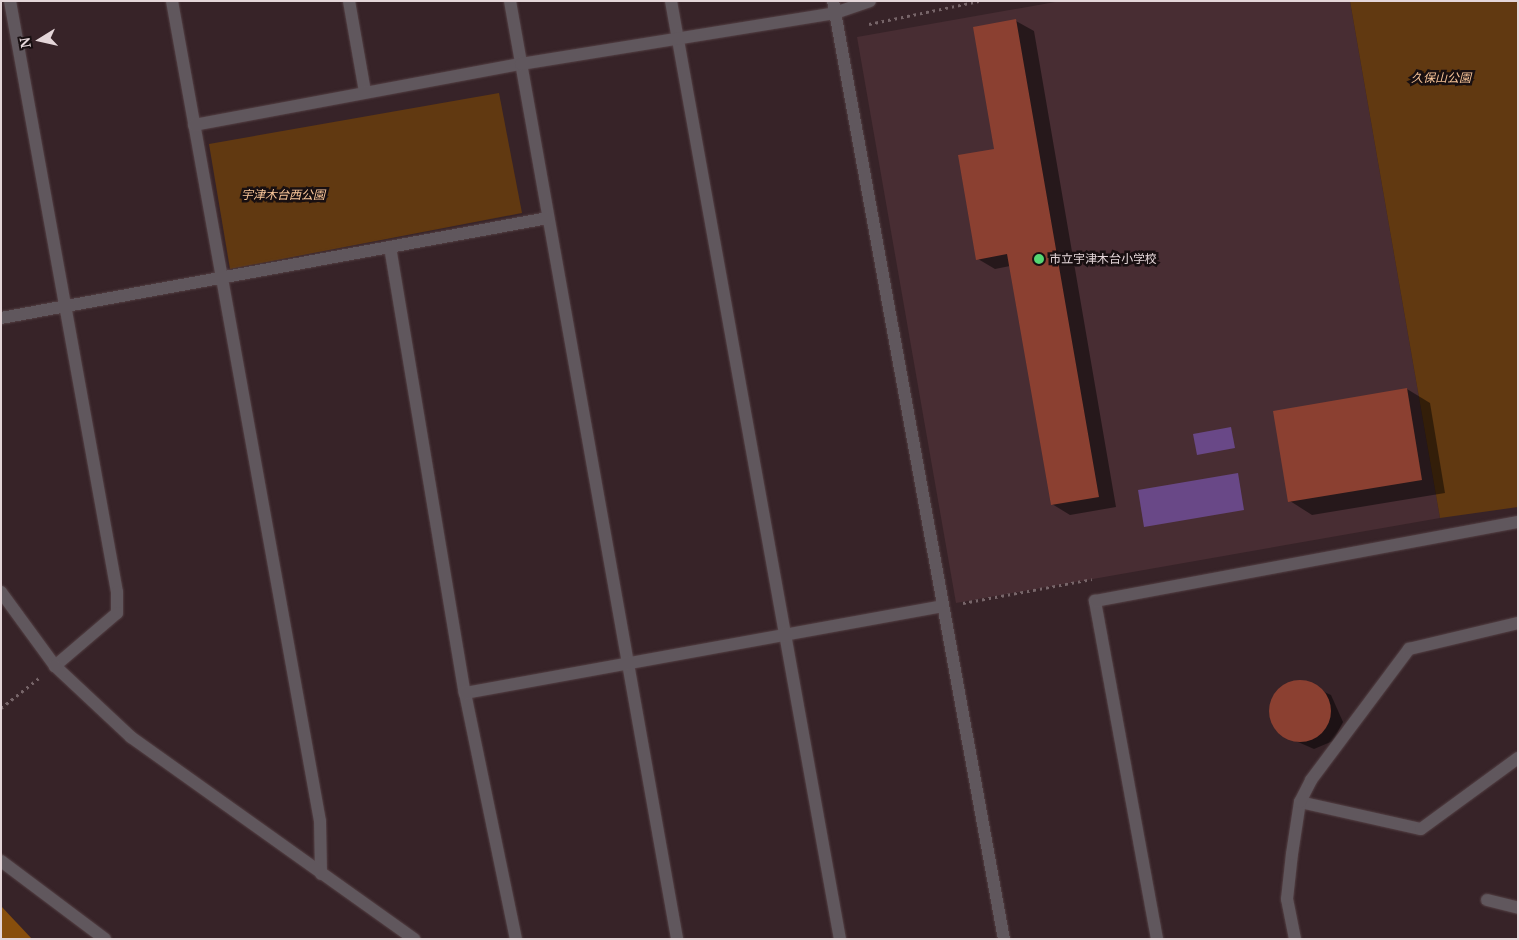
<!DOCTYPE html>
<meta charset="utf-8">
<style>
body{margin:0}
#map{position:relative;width:1519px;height:940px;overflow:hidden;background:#372328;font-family:"PT Serif","Noto Sans JP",serif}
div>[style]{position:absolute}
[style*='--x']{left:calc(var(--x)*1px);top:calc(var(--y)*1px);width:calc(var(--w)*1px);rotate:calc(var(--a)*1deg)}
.built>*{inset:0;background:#482d33}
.green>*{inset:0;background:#613911}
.forest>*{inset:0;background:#874e0c}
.water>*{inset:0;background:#694887}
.shadow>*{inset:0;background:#0007}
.building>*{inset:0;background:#8b4031}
.round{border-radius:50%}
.path>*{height:3px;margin-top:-1.5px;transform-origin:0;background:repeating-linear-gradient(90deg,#776569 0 2.5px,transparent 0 6.5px)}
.roads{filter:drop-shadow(0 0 1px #534044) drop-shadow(0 0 1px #534044)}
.minor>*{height:12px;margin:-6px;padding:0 6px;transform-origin:6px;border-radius:6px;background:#60575d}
.tertiary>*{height:12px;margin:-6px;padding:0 6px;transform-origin:6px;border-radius:6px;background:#60575d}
.dots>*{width:14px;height:14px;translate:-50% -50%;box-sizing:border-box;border:2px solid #180f11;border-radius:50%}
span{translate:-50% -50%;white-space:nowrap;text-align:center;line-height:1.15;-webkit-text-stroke:5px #180f11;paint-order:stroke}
.park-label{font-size:12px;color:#f8c599;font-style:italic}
.poi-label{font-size:12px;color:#e4d6d9}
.left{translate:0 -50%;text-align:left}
.frame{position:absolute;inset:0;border:2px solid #e4d6d9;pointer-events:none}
.north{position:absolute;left:15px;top:15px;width:50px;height:50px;-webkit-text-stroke:4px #180f11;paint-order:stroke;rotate:260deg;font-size:14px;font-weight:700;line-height:20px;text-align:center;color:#e4d6d9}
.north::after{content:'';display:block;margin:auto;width:18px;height:22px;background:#e4d6d9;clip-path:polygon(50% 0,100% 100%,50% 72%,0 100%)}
</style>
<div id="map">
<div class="built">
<i style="clip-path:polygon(1061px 1px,1350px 1px,1440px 518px,956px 603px,857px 37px)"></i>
</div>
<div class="green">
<i style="clip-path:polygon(1350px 1px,1518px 1px,1518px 507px,1440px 518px)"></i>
<i style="clip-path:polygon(499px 93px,522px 213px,230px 269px,209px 144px)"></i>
</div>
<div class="forest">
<i style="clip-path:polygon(1px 906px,32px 939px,1px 939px)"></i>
</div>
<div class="water">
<i style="clip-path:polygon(1231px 427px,1235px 448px,1197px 455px,1193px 434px)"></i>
<i style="clip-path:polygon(1238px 473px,1244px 510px,1144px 527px,1138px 490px)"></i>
</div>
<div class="shadow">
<i style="clip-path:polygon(1016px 21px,1034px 31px,1116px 507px,1070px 515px,1052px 504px,1010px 266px,995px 269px,978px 259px)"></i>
<i style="clip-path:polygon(1407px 389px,1430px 403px,1445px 493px,1312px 515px,1290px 501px)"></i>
<i style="clip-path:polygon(1299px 681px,1331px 695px,1343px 722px,1333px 741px,1314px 749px,1282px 735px,1271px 717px,1274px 697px)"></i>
</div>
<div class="building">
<i style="clip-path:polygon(1016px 19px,1099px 497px,1051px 505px,1007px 254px,976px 260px,958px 155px,994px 149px,973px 27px)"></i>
<i style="clip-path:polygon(1407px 388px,1422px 480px,1288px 502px,1273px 411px)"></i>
<i class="round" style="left:1269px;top:680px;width:62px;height:62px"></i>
</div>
<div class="path">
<i style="--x:869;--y:24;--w:112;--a:-11.8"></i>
<i style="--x:963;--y:603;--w:131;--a:-10.5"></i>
<i style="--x:1;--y:708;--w:48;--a:-38.3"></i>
</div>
<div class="roads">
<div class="minor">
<i style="--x:10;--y:1;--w:601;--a:79.74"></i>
<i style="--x:117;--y:592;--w:21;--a:90"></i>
<i style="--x:117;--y:613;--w:82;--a:139.5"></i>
<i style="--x:172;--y:1;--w:833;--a:79.77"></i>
<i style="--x:320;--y:821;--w:53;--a:88.9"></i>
<i style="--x:349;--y:1;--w:92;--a:80"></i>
<i style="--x:510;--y:1;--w:953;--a:79.9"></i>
<i style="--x:671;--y:1;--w:953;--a:79.79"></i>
<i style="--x:194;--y:125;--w:333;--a:-10.6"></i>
<i style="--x:521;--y:64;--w:318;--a:-9.2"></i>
<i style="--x:835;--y:13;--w:37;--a:-19"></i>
<i style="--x:390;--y:247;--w:452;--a:80.5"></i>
<i style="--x:465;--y:693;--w:251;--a:78.3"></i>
<i style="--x:1;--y:318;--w:556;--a:-10.36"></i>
<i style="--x:1;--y:592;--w:92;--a:53.9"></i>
<i style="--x:55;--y:666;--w:104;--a:43.1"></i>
<i style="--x:131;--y:737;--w:348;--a:35.5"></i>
<i style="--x:465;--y:693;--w:485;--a:-10.3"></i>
<i style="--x:1300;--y:802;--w:124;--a:12.6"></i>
<i style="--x:1421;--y:829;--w:120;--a:-36.2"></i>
<i style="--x:1487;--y:900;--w:32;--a:14"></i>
<i style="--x:1157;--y:939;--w:344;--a:-100.4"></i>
<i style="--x:1095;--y:601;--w:430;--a:-10.6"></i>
<i style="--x:1295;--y:939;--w:41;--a:-101.3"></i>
<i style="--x:1287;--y:899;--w:45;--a:-83.7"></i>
<i style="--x:1292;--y:854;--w:53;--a:-81.3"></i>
<i style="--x:1300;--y:802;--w:25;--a:-63"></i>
<i style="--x:1311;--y:780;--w:164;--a:-53.2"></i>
<i style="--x:1409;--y:649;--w:112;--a:-13.4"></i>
</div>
<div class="tertiary">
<i style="--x:833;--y:1;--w:953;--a:79.67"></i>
<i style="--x:1;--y:861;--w:130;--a:36.9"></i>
</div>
</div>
<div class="dots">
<i style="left:1039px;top:259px;background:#54d672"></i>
</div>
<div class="park-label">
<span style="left:1441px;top:78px">久保山公園</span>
<span style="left:283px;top:195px">宇津木台西公園</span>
</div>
<div class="poi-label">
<span class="left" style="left:1049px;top:259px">市立宇津木台小学校</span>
</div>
<div class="frame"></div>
<div class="north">N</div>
</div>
